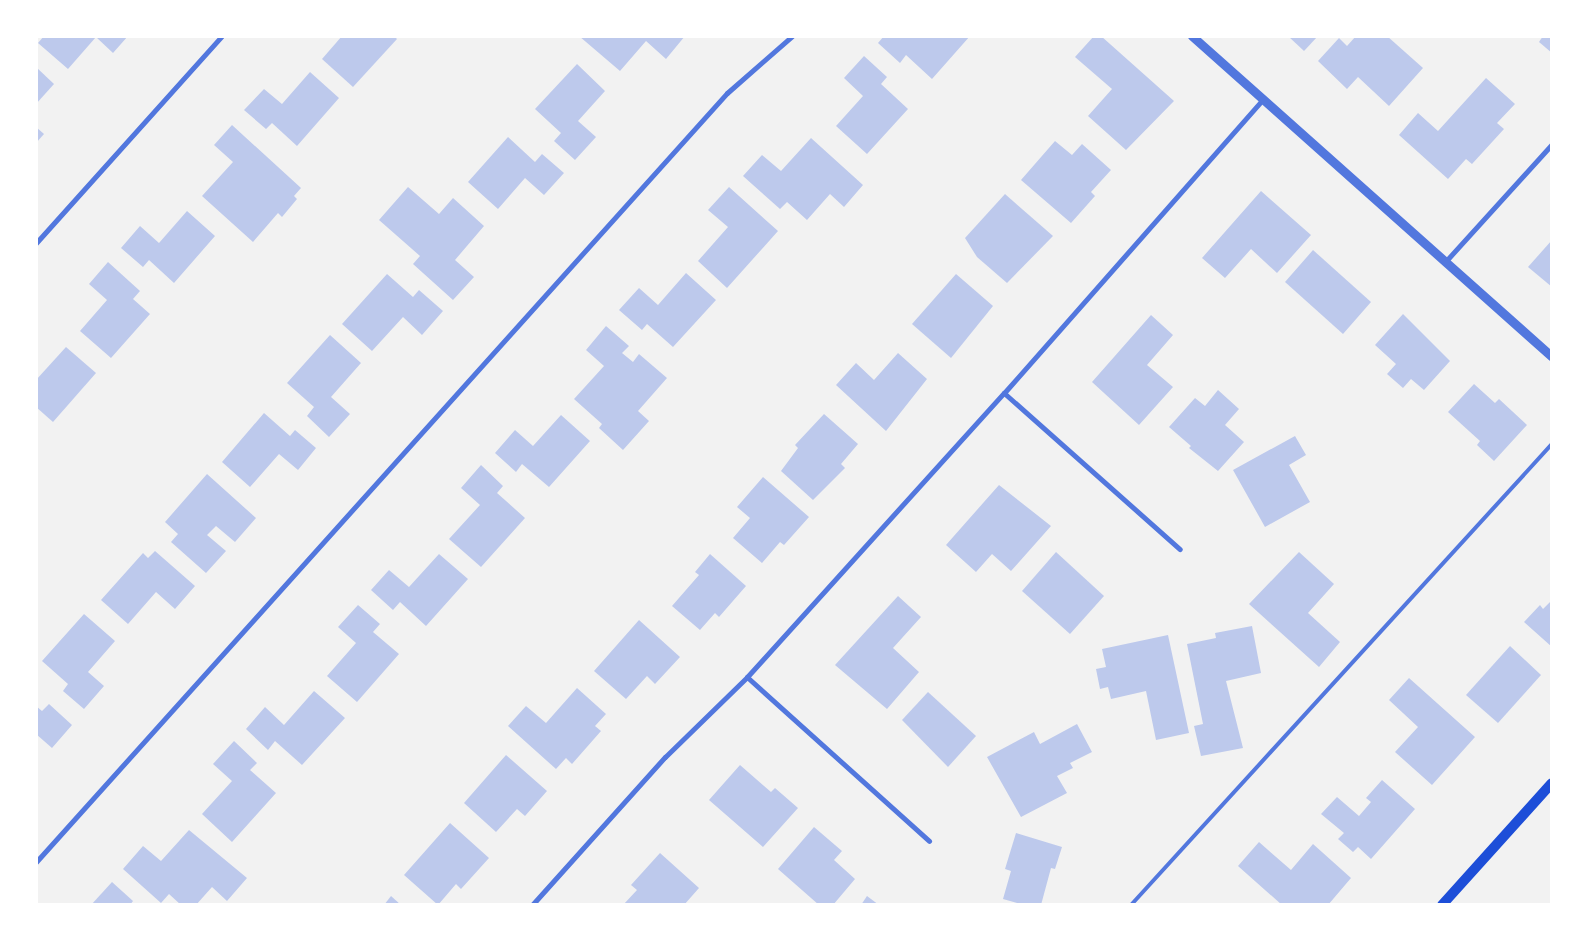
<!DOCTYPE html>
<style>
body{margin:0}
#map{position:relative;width:1588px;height:941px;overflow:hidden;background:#f2f2f2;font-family:"Open Sans",sans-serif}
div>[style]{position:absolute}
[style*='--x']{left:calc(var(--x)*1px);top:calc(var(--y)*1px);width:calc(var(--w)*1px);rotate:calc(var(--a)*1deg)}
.building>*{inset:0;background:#bdc9ec}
.service>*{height:4px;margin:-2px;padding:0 2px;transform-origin:2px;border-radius:2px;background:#5277de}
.minor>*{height:5px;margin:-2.5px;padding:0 2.5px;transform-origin:2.5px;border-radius:2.5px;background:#5277de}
.tertiary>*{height:9px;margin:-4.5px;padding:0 4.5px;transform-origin:4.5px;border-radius:4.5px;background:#5277de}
.secondary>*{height:10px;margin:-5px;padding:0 5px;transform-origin:5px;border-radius:5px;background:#1d4ed8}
span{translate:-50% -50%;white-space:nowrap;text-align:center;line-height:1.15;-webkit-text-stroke:5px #fff;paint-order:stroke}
.frame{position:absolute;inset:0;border:38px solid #fff;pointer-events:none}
</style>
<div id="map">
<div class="building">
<i style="clip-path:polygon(44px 36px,128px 36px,113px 53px,96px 37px,68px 69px,38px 43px)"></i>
<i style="clip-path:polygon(342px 36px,394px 36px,397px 39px,353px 87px,322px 59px)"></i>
<i style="clip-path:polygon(579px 36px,685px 36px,666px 59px,646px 41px,620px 71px)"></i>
<i style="clip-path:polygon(884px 36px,970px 36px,932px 79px,906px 55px,900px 63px,878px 43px)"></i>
<i style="clip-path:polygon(1094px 36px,1101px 36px,1174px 101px,1126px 150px,1088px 116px,1112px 89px,1075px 57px)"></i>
<i style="clip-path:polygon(1288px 36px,1318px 36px,1304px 51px)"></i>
<i style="clip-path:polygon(1356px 36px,1387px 36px,1423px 68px,1389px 106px,1358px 77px,1347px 89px,1318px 61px,1339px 38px,1347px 46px)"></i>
<i style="clip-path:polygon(1543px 36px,1552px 36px,1552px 53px,1539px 42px)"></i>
<i style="clip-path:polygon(864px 56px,887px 77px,881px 84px,908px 109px,867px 154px,836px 126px,863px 96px,844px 78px)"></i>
<i style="clip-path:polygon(577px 64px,605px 91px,578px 121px,596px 137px,575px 160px,554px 141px,561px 133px,535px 109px)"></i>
<i style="clip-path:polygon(36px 67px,54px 84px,36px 104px)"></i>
<i style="clip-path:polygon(310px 72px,339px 98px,297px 146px,272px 123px,266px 129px,244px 110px,264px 89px,282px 104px)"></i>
<i style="clip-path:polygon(1486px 78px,1515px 104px,1497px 123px,1504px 129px,1472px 164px,1466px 159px,1448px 179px,1399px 135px,1418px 113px,1438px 131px)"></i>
<i style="clip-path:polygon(232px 125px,301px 188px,294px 196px,297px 199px,282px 217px,278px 213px,253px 242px,202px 196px,233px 162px,214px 145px)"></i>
<i style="clip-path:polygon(36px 127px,44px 134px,36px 143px)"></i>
<i style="clip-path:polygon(508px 137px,535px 162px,542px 154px,564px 173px,544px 195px,525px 178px,498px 209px,468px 182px)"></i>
<i style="clip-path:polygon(811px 138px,863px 185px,844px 207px,830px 194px,807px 220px,787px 202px,780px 209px,743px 176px,762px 155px,781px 171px)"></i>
<i style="clip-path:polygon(1055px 141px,1072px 155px,1082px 144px,1111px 170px,1091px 192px,1095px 196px,1071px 223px,1021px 180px)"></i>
<i style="clip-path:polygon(408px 187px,439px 214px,453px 198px,484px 226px,455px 260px,474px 277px,453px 300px,413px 264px,420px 256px,379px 220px)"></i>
<i style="clip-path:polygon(729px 187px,778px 231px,727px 288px,698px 261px,728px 227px,708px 210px)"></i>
<i style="clip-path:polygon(1261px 191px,1311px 235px,1277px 273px,1251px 249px,1225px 278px,1202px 258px)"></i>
<i style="clip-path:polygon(1005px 194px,1053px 236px,1007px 283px,977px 257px,965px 238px)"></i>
<i style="clip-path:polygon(187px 211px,215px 236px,174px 283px,149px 260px,143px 267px,121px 248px,140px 226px,159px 243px)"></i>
<i style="clip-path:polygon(1552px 240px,1552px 287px,1528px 267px)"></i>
<i style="clip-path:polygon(1313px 250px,1371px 302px,1343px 334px,1285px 282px)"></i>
<i style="clip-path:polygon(108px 262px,140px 291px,133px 299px,150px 314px,111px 358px,80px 331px,107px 300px,89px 284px)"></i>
<i style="clip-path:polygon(686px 273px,716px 300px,673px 347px,647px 324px,642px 330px,619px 310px,639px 288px,658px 305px)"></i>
<i style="clip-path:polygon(387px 274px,413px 297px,419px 290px,443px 311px,422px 335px,403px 317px,372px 351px,342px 324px)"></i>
<i style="clip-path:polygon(956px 274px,993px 306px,951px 358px,912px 324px)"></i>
<i style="clip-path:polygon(1403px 314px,1450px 361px,1424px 390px,1411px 379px,1403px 388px,1387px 374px,1396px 364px,1375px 345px)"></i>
<i style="clip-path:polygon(1151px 315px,1173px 335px,1147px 365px,1173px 387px,1139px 425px,1092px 382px)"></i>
<i style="clip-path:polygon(606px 326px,629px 346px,622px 353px,633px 362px,639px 354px,667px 378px,638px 411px,649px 421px,623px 450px,599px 428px,602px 424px,574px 399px,604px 366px,586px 350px)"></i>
<i style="clip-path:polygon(330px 335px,361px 363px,331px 397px,350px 414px,329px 437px,307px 416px,314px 407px,287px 383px)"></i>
<i style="clip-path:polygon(66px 347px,96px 373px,53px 422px,36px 407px,36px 380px)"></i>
<i style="clip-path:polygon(898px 353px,927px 379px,886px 431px,836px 385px,856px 363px,874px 380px)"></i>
<i style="clip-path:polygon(1474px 384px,1495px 403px,1499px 399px,1527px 425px,1494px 461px,1477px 445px,1480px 441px,1448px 412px)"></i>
<i style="clip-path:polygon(1218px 390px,1239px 409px,1225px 425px,1244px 442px,1218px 471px,1189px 448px,1191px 446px,1169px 427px,1195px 398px,1205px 406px)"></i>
<i style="clip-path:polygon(264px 413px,290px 436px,295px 430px,316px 448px,298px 470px,279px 454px,250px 487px,222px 462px)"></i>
<i style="clip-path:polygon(824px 414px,858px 444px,841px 464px,845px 468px,813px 500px,781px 471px,798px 448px,795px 445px)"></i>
<i style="clip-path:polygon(561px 415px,590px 441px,549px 487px,522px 464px,516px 472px,495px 453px,515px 430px,533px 446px)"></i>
<i style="clip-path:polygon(1295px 436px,1306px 455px,1289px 465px,1310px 502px,1265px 527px,1233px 470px)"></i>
<i style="clip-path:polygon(481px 465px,503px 486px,497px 493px,525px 518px,481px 567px,449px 539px,480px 505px,461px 488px)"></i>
<i style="clip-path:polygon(207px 474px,256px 518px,235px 542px,216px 526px,207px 535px,226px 551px,206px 573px,171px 542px,178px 534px,165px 522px)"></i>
<i style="clip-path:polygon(763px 477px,809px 517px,784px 545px,780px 542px,762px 563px,733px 538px,750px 518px,737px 507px)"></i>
<i style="clip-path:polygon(999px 485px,1051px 526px,1011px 571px,992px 554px,976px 572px,946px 545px)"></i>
<i style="clip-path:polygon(155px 551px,195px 586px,175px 609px,156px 592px,128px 624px,101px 600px,143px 553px,148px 558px)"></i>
<i style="clip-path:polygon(1056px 552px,1104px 596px,1070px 634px,1022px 591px)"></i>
<i style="clip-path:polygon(1299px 552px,1334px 584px,1308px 613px,1340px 642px,1319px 667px,1249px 604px)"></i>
<i style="clip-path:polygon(439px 554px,468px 579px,426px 626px,400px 602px,393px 610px,371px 590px,389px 570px,409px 587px)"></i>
<i style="clip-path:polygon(710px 554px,746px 586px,719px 617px,715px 613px,700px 630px,672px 606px,699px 575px,695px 572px)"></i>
<i style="clip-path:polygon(898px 596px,921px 617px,893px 648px,919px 672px,887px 709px,835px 665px)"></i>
<i style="clip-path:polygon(1552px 600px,1552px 647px,1524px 622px,1540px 605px,1543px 609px)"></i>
<i style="clip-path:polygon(358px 605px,380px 624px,373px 632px,399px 654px,357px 702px,327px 676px,356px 643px,338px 627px)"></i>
<i style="clip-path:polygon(84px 614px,115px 641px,88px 672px,104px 686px,84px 709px,63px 691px,68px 684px,42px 661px)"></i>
<i style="clip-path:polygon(639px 620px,680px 657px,655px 684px,647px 676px,626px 699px,594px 671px)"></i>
<i style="clip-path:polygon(1252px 626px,1261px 673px,1226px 681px,1243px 748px,1201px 756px,1194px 726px,1203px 724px,1187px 644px,1216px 638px,1215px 633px)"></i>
<i style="clip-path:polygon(1168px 635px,1189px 733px,1156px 740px,1146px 691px,1111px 699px,1108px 687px,1100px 689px,1096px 669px,1106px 667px,1102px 649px)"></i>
<i style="clip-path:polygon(1510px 646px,1541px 675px,1498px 723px,1466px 695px)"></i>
<i style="clip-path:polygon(1409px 678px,1475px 737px,1432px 785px,1395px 752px,1418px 727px,1389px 700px)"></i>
<i style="clip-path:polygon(577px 688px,606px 714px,595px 726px,601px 731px,572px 764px,566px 758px,556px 769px,508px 726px,526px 706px,546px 723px)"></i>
<i style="clip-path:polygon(314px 691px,345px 718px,302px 765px,275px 741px,268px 750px,246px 729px,265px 707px,284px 725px)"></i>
<i style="clip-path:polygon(928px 692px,976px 736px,948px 767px,902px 720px)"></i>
<i style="clip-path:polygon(49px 704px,72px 725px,52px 748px,36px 734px,36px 706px,42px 711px)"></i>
<i style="clip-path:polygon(1077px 724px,1092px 752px,1070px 763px,1073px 768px,1057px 776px,1067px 793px,1021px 817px,987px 757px,1034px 732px,1040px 744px)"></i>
<i style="clip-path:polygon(234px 741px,257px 763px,250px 770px,276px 793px,232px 842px,202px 814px,232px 781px,213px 764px)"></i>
<i style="clip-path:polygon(506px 755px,547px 791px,525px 816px,517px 809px,496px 832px,464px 803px)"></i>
<i style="clip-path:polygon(740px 765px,771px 792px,775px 788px,798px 808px,763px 847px,709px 800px)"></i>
<i style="clip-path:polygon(1382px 780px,1415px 809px,1371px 859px,1358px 847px,1353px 852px,1338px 839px,1344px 833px,1321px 814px,1337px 797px,1359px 816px,1371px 802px,1366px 798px)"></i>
<i style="clip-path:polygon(450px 823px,489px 858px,461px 889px,456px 884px,438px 905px,404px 875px)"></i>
<i style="clip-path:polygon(814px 827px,842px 851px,834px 860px,855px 879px,833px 905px,819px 905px,778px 869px)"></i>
<i style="clip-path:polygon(189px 830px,247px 878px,227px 901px,212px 887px,196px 905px,181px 905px,169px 894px,161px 903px,123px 869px,143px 846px,161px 861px)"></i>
<i style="clip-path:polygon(1016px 833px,1062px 847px,1055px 869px,1051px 868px,1041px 905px,1024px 905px,1003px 899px,1011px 871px,1005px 869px)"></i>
<i style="clip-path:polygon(1259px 842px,1291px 870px,1313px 844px,1351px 878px,1328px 905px,1282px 905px,1238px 866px)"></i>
<i style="clip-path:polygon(660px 853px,699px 888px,684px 905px,623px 905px,637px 890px,631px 885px)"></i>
<i style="clip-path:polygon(112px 882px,133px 901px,130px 905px,91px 905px)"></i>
<i style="clip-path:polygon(391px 896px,401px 905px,384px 905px)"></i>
<i style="clip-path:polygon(867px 896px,879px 905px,861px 905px)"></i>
</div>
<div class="service">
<i style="--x:1131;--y:905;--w:624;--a:-47.6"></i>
</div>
<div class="minor">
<i style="--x:36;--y:243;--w:278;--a:-48.1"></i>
<i style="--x:1445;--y:262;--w:159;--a:-47.8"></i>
<i style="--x:1004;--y:393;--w:235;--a:41.6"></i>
<i style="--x:747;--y:677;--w:245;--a:42"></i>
<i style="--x:36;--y:862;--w:1034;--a:-48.06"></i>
<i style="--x:727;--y:93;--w:86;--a:-41.2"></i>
<i style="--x:532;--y:905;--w:199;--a:-48.1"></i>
<i style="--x:665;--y:757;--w:115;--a:-44.3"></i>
<i style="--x:747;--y:677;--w:383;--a:-47.9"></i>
<i style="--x:1004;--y:393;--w:392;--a:-48.6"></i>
</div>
<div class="tertiary">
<i style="--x:1192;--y:36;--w:482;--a:41.7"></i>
</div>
<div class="secondary">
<i style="--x:1442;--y:905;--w:164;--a:-48"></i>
</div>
<div class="frame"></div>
</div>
